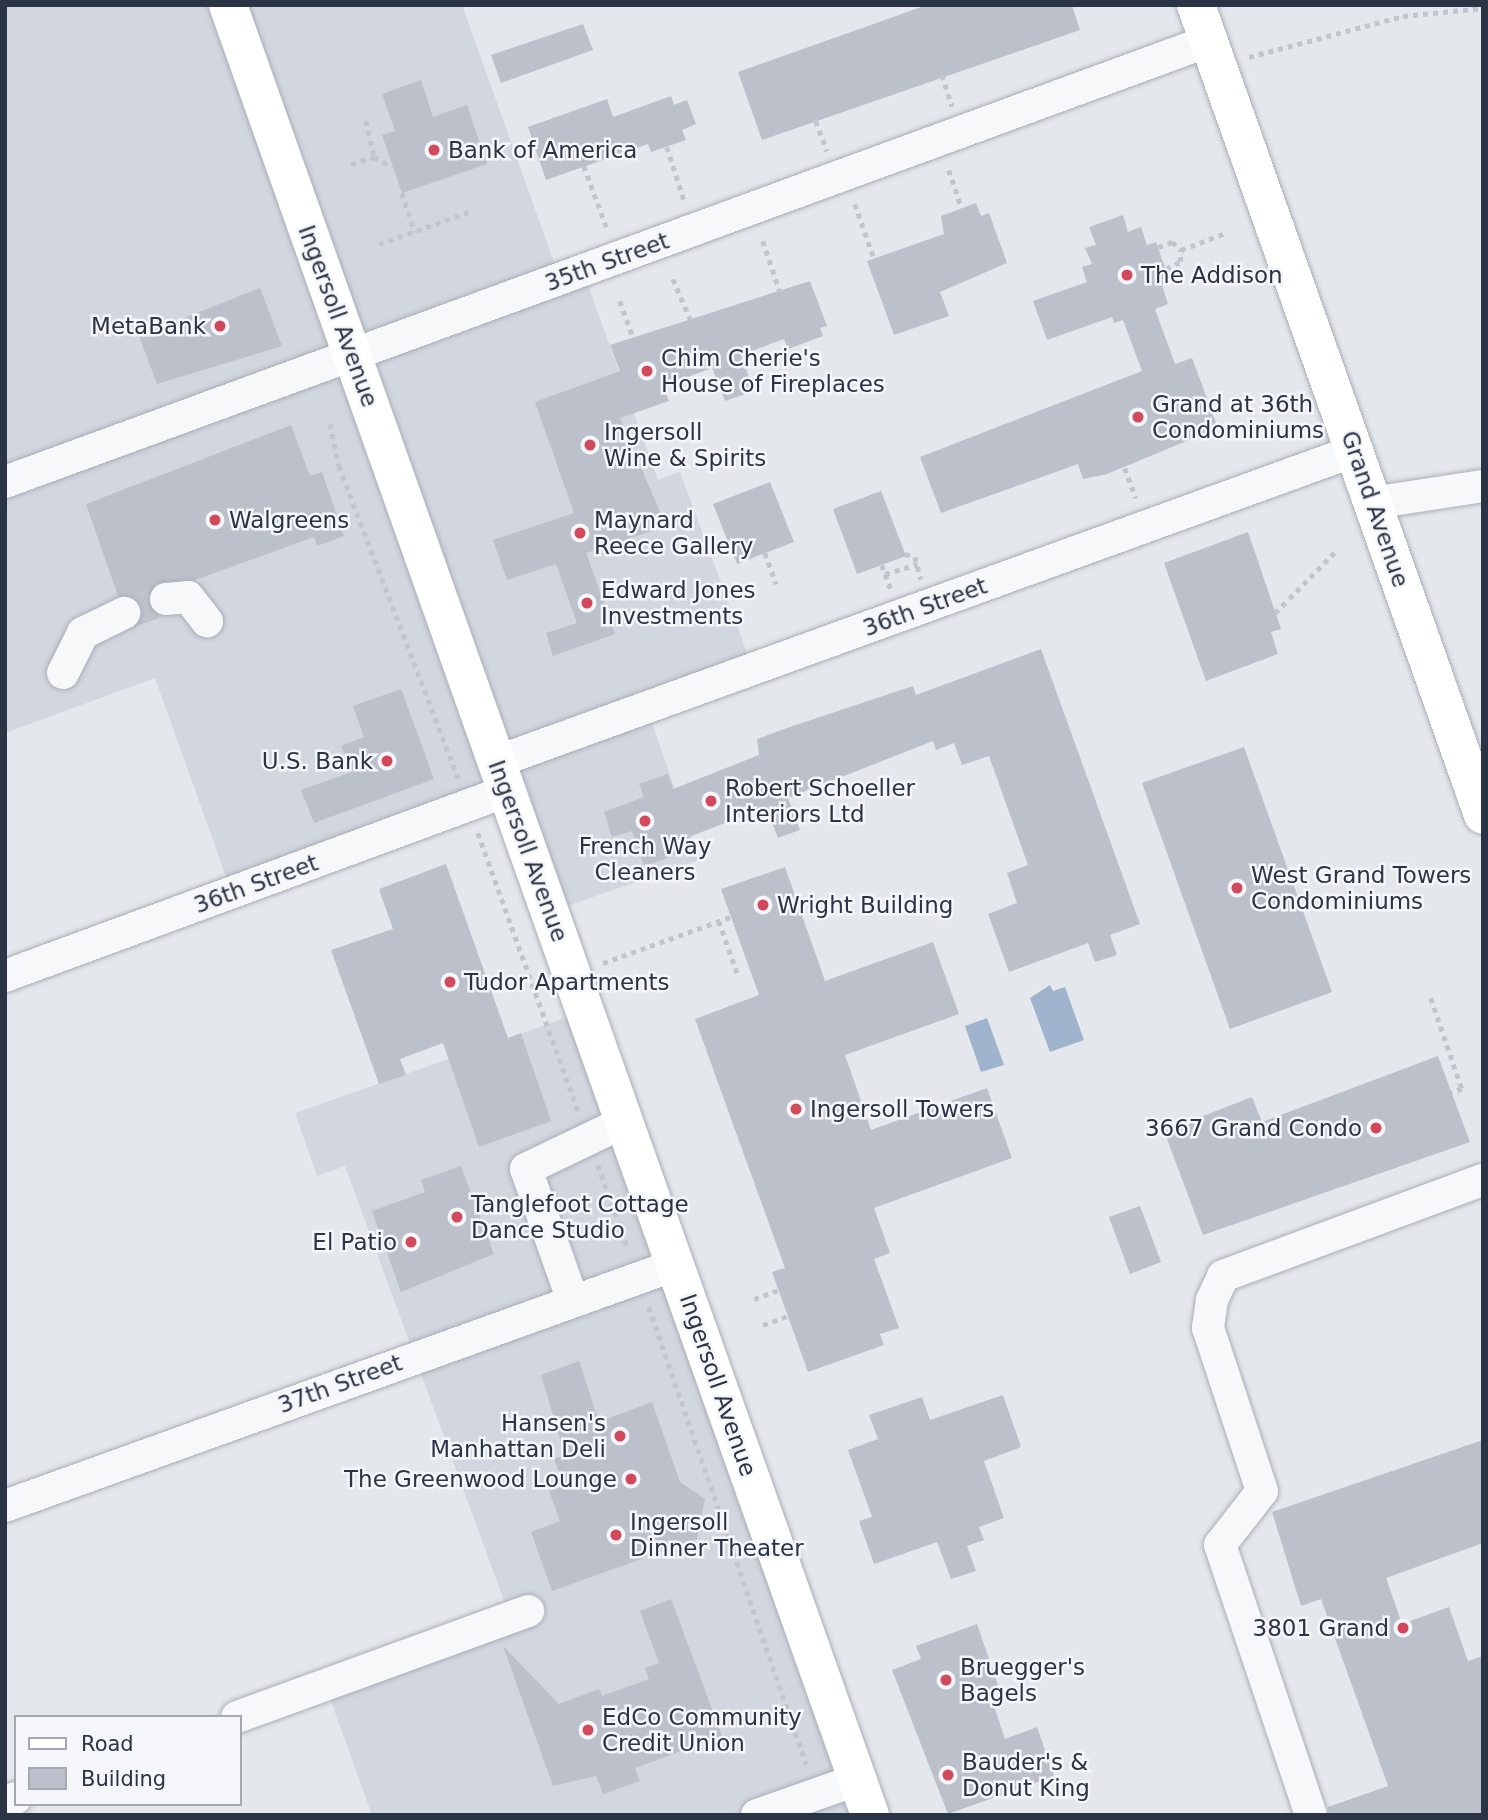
<!DOCTYPE html>
<style>
body{margin:0}
#map{position:relative;width:1488px;height:1820px;overflow:hidden;background:#e4e7ec;font-family:"DejaVu Sans",sans-serif}
div>[style]{position:absolute}
[style*='--x']{left:calc(var(--x)*1px);top:calc(var(--y)*1px);width:calc(var(--w)*1px);rotate:calc(var(--a)*1deg)}
.built>*{inset:0;background:#d2d6de}
.water>*{inset:0;background:#9fb4cc}
.building>*{inset:0;background:#bbc0ca}
.minor-tunnel>*{height:32px;margin-top:-16px;transform-origin:0;background:repeating-linear-gradient(90deg,#bfc3cb 0 32px,transparent 0 48px)}
.path>*{height:4.5px;margin-top:-2.25px;transform-origin:0;background:repeating-linear-gradient(90deg,#c2c5cb 0 5px,transparent 0 10px)}
.roads{filter:drop-shadow(0 0 2px #a9aeb7) drop-shadow(0 0 2px #a9aeb7)}
.minor>*{height:32px;margin:-16px;padding:0 16px;transform-origin:16px;border-radius:16px;background:#f7f8fa}
.major>*{height:38px;margin:-19px;padding:0 19px;transform-origin:19px;border-radius:19px;background:#fff}
.dots>*{width:19px;height:19px;translate:-50% -50%;box-sizing:border-box;border:4px solid #f4f6f9;border-radius:50%}
span{translate:-50% -50%;white-space:nowrap;text-align:center;line-height:1.15;-webkit-text-stroke:5px #f4f6f9;paint-order:stroke}
.poi-label{font-size:23px;color:#2b3445}
.left{translate:0 -50%;text-align:left}
.right{translate:-100% -50%;text-align:right}
.street-label{font-size:23px;color:#2b3445}
.frame{position:absolute;inset:0;border:7px solid #2b3445;pointer-events:none}
.legend{position:absolute;left:14px;top:1715px;width:228px;height:91px;box-sizing:border-box;background:#f4f6f9;border:2px solid #a4a8b1;margin:0;padding:9px 12px;list-style:none;font-size:21px;color:#2b3445}
.legend li{display:flex;align-items:center;gap:14px;height:35px}
.legend b{width:35px;border:2px solid #a4a8b1}
</style>
<div id="map">
<div class="built">
<i style="clip-path:polygon(5px 5px,462px 5px,560px 279px,583px 271px,658px 480px,680px 472px,753px 669px,647px 708px,699px 860px,550px 912px,507px 792px,232px 893px,155px 678px,5px 733px)"></i>
<i style="clip-path:polygon(585px 1011px,870px 1815px,372px 1815px,325px 1685px,510px 1617px,345px 1166px,317px 1176px,295px 1113px)"></i>
</div>
<div class="water">
<i style="clip-path:polygon(1050px 985px,1053px 991px,1065px 987px,1084px 1040px,1050px 1052px,1030px 998px)"></i>
<i style="clip-path:polygon(987px 1018px,1004px 1065px,981px 1072px,965px 1026px)"></i>
</div>
<div class="building">
<i style="clip-path:polygon(927px 5px,1072px 5px,1080px 30px,762px 140px,738px 72px)"></i>
<i style="clip-path:polygon(583px 24px,593px 50px,501px 83px,491px 55px)"></i>
<i style="clip-path:polygon(421px 80px,433px 117px,467px 105px,487px 164px,402px 193px,382px 135px,395px 131px,382px 94px)"></i>
<i style="clip-path:polygon(671px 96px,674px 105px,687px 100px,696px 124px,682px 130px,686px 140px,651px 152px,648px 144px,546px 180px,528px 127px,607px 99px,613px 117px)"></i>
<i style="clip-path:polygon(976px 203px,981px 216px,989px 213px,1007px 263px,940px 292px,949px 316px,894px 335px,867px 261px,944px 234px,941px 216px)"></i>
<i style="clip-path:polygon(1123px 215px,1128px 232px,1141px 227px,1147px 245px,1156px 242px,1170px 282px,1162px 285px,1168px 304px,1155px 309px,1175px 364px,1192px 358px,1218px 428px,1107px 474px,1083px 479px,1078px 464px,941px 513px,920px 457px,1142px 371px,1123px 320px,1114px 323px,1112px 317px,1047px 340px,1033px 301px,1087px 282px,1082px 267px,1092px 264px,1085px 248px,1096px 245px,1089px 227px)"></i>
<i style="clip-path:polygon(810px 281px,827px 326px,820px 328px,823px 336px,788px 349px,784px 339px,741px 355px,754px 391px,725px 401px,712px 368px,663px 386px,669px 401px,620px 418px,666px 526px,586px 553px,615px 634px,553px 656px,546px 633px,577px 623px,556px 564px,507px 580px,493px 540px,574px 513px,535px 402px,620px 371px,610px 345px)"></i>
<i style="clip-path:polygon(260px 288px,282px 346px,157px 384px,139px 336px)"></i>
<i style="clip-path:polygon(291px 425px,310px 476px,322px 472px,344px 536px,317px 546px,314px 537px,195px 580px,156px 584px,148px 600px,158px 616px,140px 622px,140px 604px,118px 596px,86px 504px)"></i>
<i style="clip-path:polygon(770px 482px,794px 542px,737px 564px,713px 504px)"></i>
<i style="clip-path:polygon(881px 491px,906px 556px,857px 574px,833px 509px)"></i>
<i style="clip-path:polygon(1248px 532px,1281px 629px,1271px 632px,1278px 654px,1206px 681px,1164px 563px)"></i>
<i style="clip-path:polygon(1041px 649px,1140px 924px,1110px 935px,1117px 955px,1095px 962px,1088px 943px,1009px 972px,988px 914px,1017px 903px,1007px 873px,1028px 865px,989px 756px,962px 765px,954px 743px,936px 750px,933px 741px,788px 798px,800px 830px,778px 838px,766px 807px,689px 837px,693px 849px,644px 866px,632px 831px,612px 837px,604px 812px,644px 797px,639px 784px,668px 774px,673px 789px,759px 755px,757px 739px,787px 728px,913px 686px,916px 695px)"></i>
<i style="clip-path:polygon(401px 689px,434px 779px,314px 823px,301px 790px,351px 772px,341px 746px,364px 737px,353px 706px)"></i>
<i style="clip-path:polygon(1244px 747px,1332px 992px,1230px 1029px,1142px 783px)"></i>
<i style="clip-path:polygon(446px 864px,508px 1038px,521px 1033px,551px 1121px,479px 1147px,443px 1043px,400px 1059px,406px 1075px,379px 1084px,331px 950px,393px 929px,379px 889px)"></i>
<i style="clip-path:polygon(785px 867px,825px 981px,933px 942px,959px 1014px,845px 1055px,871px 1130px,987px 1088px,1012px 1158px,874px 1208px,890px 1253px,874px 1259px,899px 1328px,880px 1334px,884px 1345px,808px 1372px,772px 1272px,785px 1268px,695px 1019px,759px 995px,721px 889px)"></i>
<i style="clip-path:polygon(1438px 1056px,1470px 1142px,1203px 1235px,1164px 1131px,1252px 1097px,1262px 1122px)"></i>
<i style="clip-path:polygon(461px 1166px,494px 1254px,401px 1292px,372px 1211px,425px 1192px,421px 1180px)"></i>
<i style="clip-path:polygon(1140px 1206px,1161px 1262px,1130px 1274px,1109px 1217px)"></i>
<i style="clip-path:polygon(579px 1361px,599px 1422px,652px 1402px,680px 1482px,705px 1499px,697px 1539px,552px 1591px,531px 1532px,560px 1521px,549px 1491px,564px 1486px,554px 1459px,565px 1455px,541px 1375px)"></i>
<i style="clip-path:polygon(1003px 1395px,1021px 1447px,984px 1461px,1004px 1518px,979px 1527px,984px 1540px,967px 1546px,976px 1571px,951px 1579px,937px 1542px,874px 1564px,859px 1521px,872px 1517px,848px 1450px,878px 1439px,869px 1415px,922px 1397px,930px 1420px)"></i>
<i style="clip-path:polygon(1483px 1440px,1483px 1543px,1386px 1578px,1402px 1624px,1449px 1607px,1468px 1661px,1483px 1656px,1483px 1815px,1329px 1815px,1328px 1807px,1388px 1786px,1321px 1599px,1301px 1606px,1272px 1512px)"></i>
<i style="clip-path:polygon(671px 1599px,722px 1736px,635px 1768px,640px 1781px,603px 1794px,596px 1776px,553px 1786px,503px 1646px,559px 1704px,599px 1689px,602px 1696px,649px 1679px,645px 1668px,659px 1663px,640px 1611px)"></i>
<i style="clip-path:polygon(977px 1624px,1000px 1691px,990px 1694px,1005px 1739px,1037px 1727px,1054px 1776px,948px 1814px,892px 1670px,921px 1659px,916px 1646px)"></i>
</div>
<div class="minor-tunnel">
<i style="--x:124;--y:613;--w:44;--a:-18.4"></i>
</div>
<div class="path">
<i style="--x:1249;--y:57;--w:159;--a:-14.9"></i>
<i style="--x:1403;--y:16;--w:80;--a:-5.7"></i>
<i style="--x:942;--y:75;--w:33;--a:72"></i>
<i style="--x:366;--y:121;--w:37;--a:77"></i>
<i style="--x:816;--y:121;--w:32;--a:70"></i>
<i style="--x:667;--y:147;--w:59;--a:72.2"></i>
<i style="--x:351;--y:164;--w:24;--a:-17"></i>
<i style="--x:374;--y:157;--w:21;--a:28"></i>
<i style="--x:584;--y:166;--w:69;--a:69.7"></i>
<i style="--x:949;--y:170;--w:41;--a:71.6"></i>
<i style="--x:402;--y:193;--w:41;--a:71.6"></i>
<i style="--x:855;--y:204;--w:57;--a:70.6"></i>
<i style="--x:763;--y:241;--w:54;--a:71.6"></i>
<i style="--x:379;--y:244;--w:96;--a:-19.6"></i>
<i style="--x:1158;--y:247;--w:15;--a:-20"></i>
<i style="--x:1172;--y:242;--w:12;--a:42"></i>
<i style="--x:1166;--y:269;--w:16;--a:-27"></i>
<i style="--x:1180;--y:262;--w:12;--a:-85"></i>
<i style="--x:1181;--y:250;--w:45;--a:-20.9"></i>
<i style="--x:673;--y:279;--w:48;--a:66.6"></i>
<i style="--x:620;--y:301;--w:38;--a:70"></i>
<i style="--x:330;--y:424;--w:43;--a:77.9"></i>
<i style="--x:339;--y:466;--w:334;--a:69.1"></i>
<i style="--x:1125;--y:468;--w:32;--a:70"></i>
<i style="--x:765;--y:553;--w:33;--a:70"></i>
<i style="--x:905;--y:554;--w:10;--a:17"></i>
<i style="--x:915;--y:557;--w:23;--a:75"></i>
<i style="--x:882;--y:565;--w:27;--a:70"></i>
<i style="--x:885;--y:574;--w:34;--a:-17"></i>
<i style="--x:1275;--y:613;--w:87;--a:-45.5"></i>
<i style="--x:478;--y:833;--w:295;--a:70.2"></i>
<i style="--x:719;--y:921;--w:60;--a:70.7"></i>
<i style="--x:603;--y:963;--w:136;--a:-19.8"></i>
<i style="--x:1431;--y:998;--w:96;--a:71.2"></i>
<i style="--x:1462;--y:1089;--w:11;--a:158"></i>
<i style="--x:598;--y:1165;--w:89;--a:70.3"></i>
<i style="--x:754;--y:1299;--w:27;--a:-20"></i>
<i style="--x:649;--y:1307;--w:484;--a:71"></i>
<i style="--x:763;--y:1325;--w:27;--a:-20"></i>
</div>
<div class="roads">
<div class="minor">
<i style="--x:5;--y:482;--w:1282;--a:-20.12"></i>
<i style="--x:1372;--y:503;--w:112;--a:-8.7"></i>
<i style="--x:166;--y:599;--w:22;--a:-5"></i>
<i style="--x:188;--y:597;--w:31;--a:52"></i>
<i style="--x:63;--y:673;--w:45;--a:-63.4"></i>
<i style="--x:83;--y:633;--w:46;--a:-26"></i>
<i style="--x:496;--y:762;--w:913;--a:-19.92"></i>
<i style="--x:5;--y:976;--w:535;--a:-20.23"></i>
<i style="--x:573;--y:1301;--w:140;--a:-109.6"></i>
<i style="--x:526;--y:1169;--w:109;--a:-25.6"></i>
<i style="--x:5;--y:1506;--w:712;--a:-19.78"></i>
<i style="--x:237;--y:1717;--w:310;--a:-20"></i>
<i style="--x:5;--y:1801;--w:11;--a:-15"></i>
<i style="--x:757;--y:1815;--w:106;--a:-19.3"></i>
<i style="--x:1311;--y:1815;--w:285;--a:-108.6"></i>
<i style="--x:1220;--y:1545;--w:68;--a:-52.1"></i>
<i style="--x:1262;--y:1491;--w:172;--a:-108.3"></i>
<i style="--x:1208;--y:1328;--w:28;--a:-82"></i>
<i style="--x:1212;--y:1300;--w:26;--a:-65"></i>
<i style="--x:1223;--y:1276;--w:277;--a:-20.3"></i>
</div>
<div class="major">
<i style="--x:228;--y:5;--w:1920;--a:70.47"></i>
<i style="--x:1196;--y:5;--w:859;--a:70.49"></i>
</div>
</div>
<div class="dots">
<i style="left:434px;top:150px;background:#d1495b"></i>
<i style="left:1127px;top:275px;background:#d1495b"></i>
<i style="left:220px;top:326px;background:#d1495b"></i>
<i style="left:647px;top:371px;background:#d1495b"></i>
<i style="left:1138px;top:417px;background:#d1495b"></i>
<i style="left:590px;top:445px;background:#d1495b"></i>
<i style="left:215px;top:520px;background:#d1495b"></i>
<i style="left:580px;top:533px;background:#d1495b"></i>
<i style="left:587px;top:603px;background:#d1495b"></i>
<i style="left:387px;top:761px;background:#d1495b"></i>
<i style="left:711px;top:801px;background:#d1495b"></i>
<i style="left:645px;top:821px;background:#d1495b"></i>
<i style="left:1237px;top:888px;background:#d1495b"></i>
<i style="left:763px;top:905px;background:#d1495b"></i>
<i style="left:450px;top:982px;background:#d1495b"></i>
<i style="left:796px;top:1109px;background:#d1495b"></i>
<i style="left:1376px;top:1128px;background:#d1495b"></i>
<i style="left:457px;top:1217px;background:#d1495b"></i>
<i style="left:411px;top:1242px;background:#d1495b"></i>
<i style="left:620px;top:1436px;background:#d1495b"></i>
<i style="left:631px;top:1479px;background:#d1495b"></i>
<i style="left:616px;top:1535px;background:#d1495b"></i>
<i style="left:1403px;top:1628px;background:#d1495b"></i>
<i style="left:946px;top:1680px;background:#d1495b"></i>
<i style="left:588px;top:1730px;background:#d1495b"></i>
<i style="left:948px;top:1775px;background:#d1495b"></i>
</div>
<div class="poi-label">
<span class="left" style="left:448px;top:150px">Bank of America</span>
<span class="left" style="left:1141px;top:275px">The Addison</span>
<span class="right" style="left:206px;top:326px">MetaBank</span>
<span class="left" style="left:661px;top:371px">Chim Cherie's<br>House of Fireplaces</span>
<span class="left" style="left:1152px;top:417px">Grand at 36th<br>Condominiums</span>
<span class="left" style="left:604px;top:445px">Ingersoll<br>Wine &amp; Spirits</span>
<span class="left" style="left:229px;top:520px">Walgreens</span>
<span class="left" style="left:594px;top:533px">Maynard<br>Reece Gallery</span>
<span class="left" style="left:601px;top:603px">Edward Jones<br>Investments</span>
<span class="right" style="left:373px;top:761px">U.S. Bank</span>
<span class="left" style="left:725px;top:801px">Robert Schoeller<br>Interiors Ltd</span>
<span style="left:645px;top:859px">French Way<br>Cleaners</span>
<span class="left" style="left:1251px;top:888px">West Grand Towers<br>Condominiums</span>
<span class="left" style="left:777px;top:905px">Wright Building</span>
<span class="left" style="left:464px;top:982px">Tudor Apartments</span>
<span class="left" style="left:810px;top:1109px">Ingersoll Towers</span>
<span class="right" style="left:1362px;top:1128px">3667 Grand Condo</span>
<span class="left" style="left:471px;top:1217px">Tanglefoot Cottage<br>Dance Studio</span>
<span class="right" style="left:397px;top:1242px">El Patio</span>
<span class="right" style="left:606px;top:1436px">Hansen's<br>Manhattan Deli</span>
<span class="right" style="left:617px;top:1479px">The Greenwood Lounge</span>
<span class="left" style="left:630px;top:1535px">Ingersoll<br>Dinner Theater</span>
<span class="right" style="left:1389px;top:1628px">3801 Grand</span>
<span class="left" style="left:960px;top:1680px">Bruegger's<br>Bagels</span>
<span class="left" style="left:602px;top:1730px">EdCo Community<br>Credit Union</span>
<span class="left" style="left:962px;top:1775px">Bauder's &amp;<br>Donut King</span>
</div>
<div class="street-label">
<span style="left:607px;top:262px;rotate:-20deg">35th Street</span>
<span style="left:338px;top:316px;rotate:70deg">Ingersoll Avenue</span>
<span style="left:1375px;top:509px;rotate:71deg">Grand Avenue</span>
<span style="left:925px;top:607px;rotate:-20deg">36th Street</span>
<span style="left:528px;top:851px;rotate:70deg">Ingersoll Avenue</span>
<span style="left:256px;top:884px;rotate:-20deg">36th Street</span>
<span style="left:340px;top:1384px;rotate:-20deg">37th Street</span>
<span style="left:718px;top:1385px;rotate:71deg">Ingersoll Avenue</span>
</div>
<div class="frame"></div>
<ul class="legend">
<li><b style="height:9px;background:#fff"></b>Road</li>
<li><b style="height:19px;background:#bbc0ca"></b>Building</li>
</ul>
</div>
